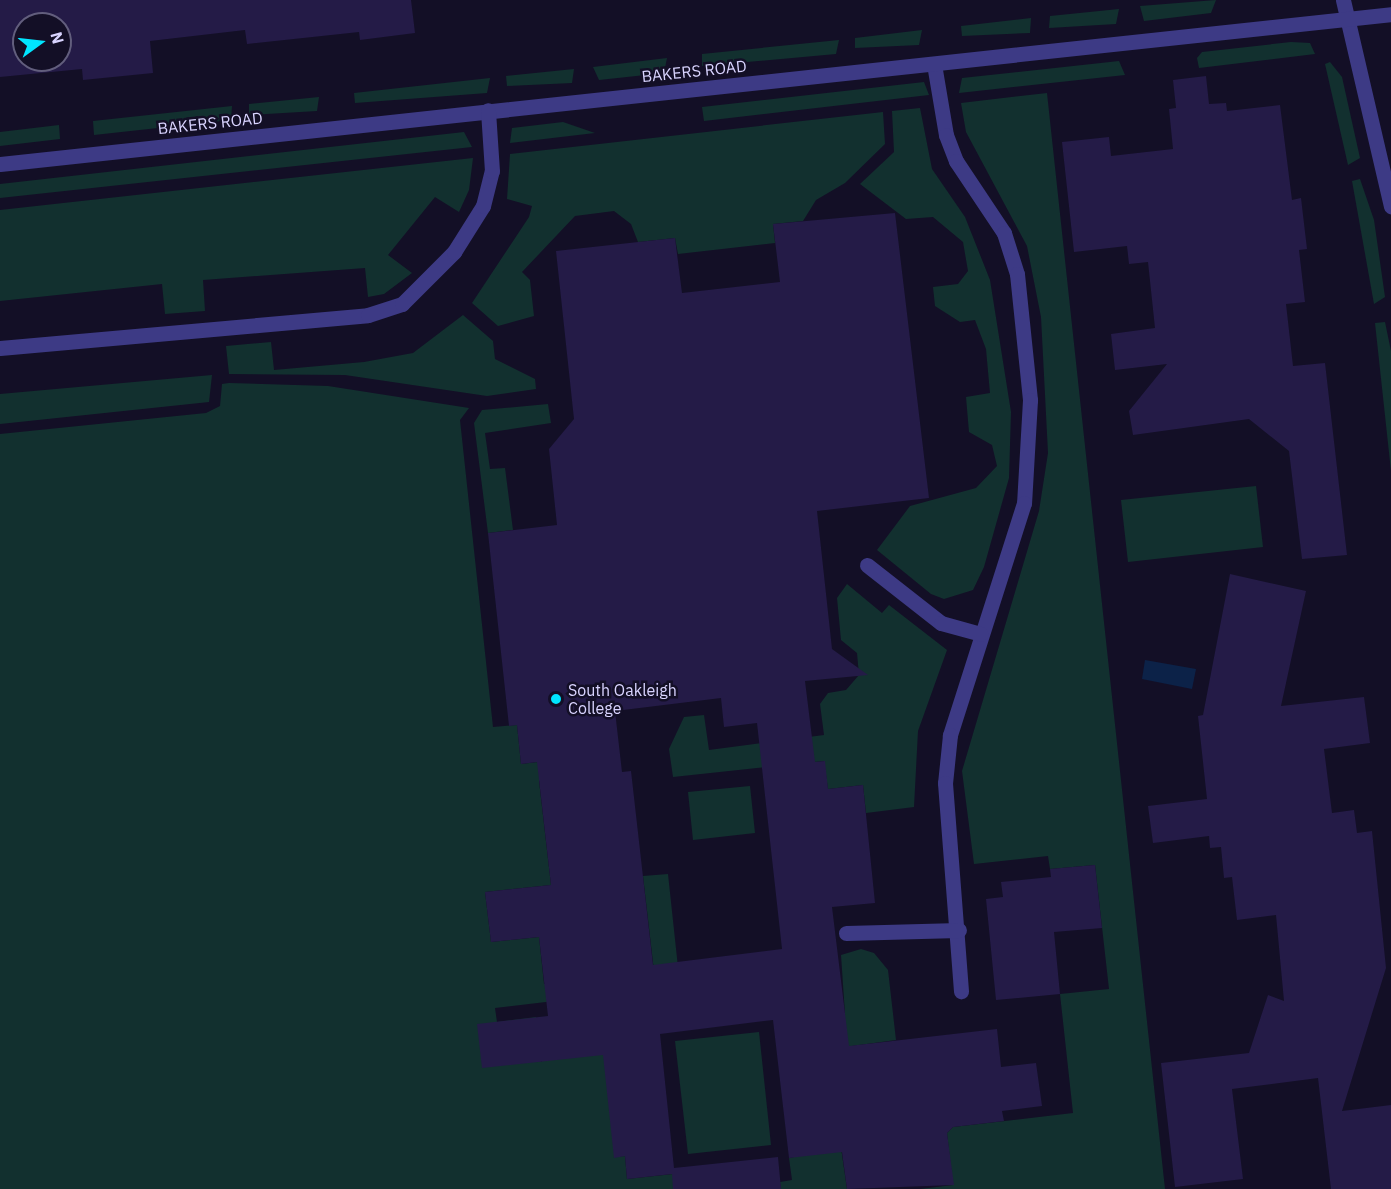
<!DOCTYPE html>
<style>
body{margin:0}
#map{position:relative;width:1391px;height:1189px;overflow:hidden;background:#130f26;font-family:"IBM Plex Sans",sans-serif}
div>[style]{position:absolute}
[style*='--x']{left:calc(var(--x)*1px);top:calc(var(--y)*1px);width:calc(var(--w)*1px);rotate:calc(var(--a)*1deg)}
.green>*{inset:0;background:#12302f}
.water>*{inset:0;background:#0c2248}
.building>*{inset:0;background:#241b47}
.minor>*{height:15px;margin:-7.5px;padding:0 7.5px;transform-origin:7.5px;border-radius:7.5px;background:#3d3a85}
.dots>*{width:16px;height:16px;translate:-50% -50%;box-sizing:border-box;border:3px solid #130f26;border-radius:50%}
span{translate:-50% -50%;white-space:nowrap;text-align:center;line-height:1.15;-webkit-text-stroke:5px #130f26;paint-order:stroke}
.street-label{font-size:16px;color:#d9d4ff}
.poi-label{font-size:16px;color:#d9d4ff}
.left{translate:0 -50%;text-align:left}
.north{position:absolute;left:12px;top:12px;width:60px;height:60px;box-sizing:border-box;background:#130f26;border:2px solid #625e7d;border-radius:50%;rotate:75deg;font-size:16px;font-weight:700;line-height:24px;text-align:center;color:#d9d4ff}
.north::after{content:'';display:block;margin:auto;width:21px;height:27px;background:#00e5ff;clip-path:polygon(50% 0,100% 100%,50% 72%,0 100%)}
</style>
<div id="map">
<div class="green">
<i style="clip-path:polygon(1216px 0,1211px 13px,1144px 21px,1140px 6px)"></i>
<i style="clip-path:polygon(1119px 9px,1116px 24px,1049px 28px,1050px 16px)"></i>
<i style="clip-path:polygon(1031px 18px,1030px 33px,962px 36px,961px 26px)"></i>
<i style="clip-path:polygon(922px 30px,919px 45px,855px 48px,855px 38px)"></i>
<i style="clip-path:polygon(839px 40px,836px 54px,702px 66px,702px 54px)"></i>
<i style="clip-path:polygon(1291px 42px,1310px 43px,1315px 54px,1199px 68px,1197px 58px,1202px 52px)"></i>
<i style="clip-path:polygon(667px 58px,664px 73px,599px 80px,593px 67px)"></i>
<i style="clip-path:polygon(1119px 61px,1125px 75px,959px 93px,962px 78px)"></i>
<i style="clip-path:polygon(1330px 62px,1342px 77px,1360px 158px,1348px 165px,1325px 64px)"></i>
<i style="clip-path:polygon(574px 69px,572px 83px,507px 86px,506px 76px)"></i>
<i style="clip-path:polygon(490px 78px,487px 93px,355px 103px,354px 93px)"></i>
<i style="clip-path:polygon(924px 82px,929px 95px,704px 121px,702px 107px)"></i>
<i style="clip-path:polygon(1047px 93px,1165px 1189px,920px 1189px,953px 1185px,947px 1133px,953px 1127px,1073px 1113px,1060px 994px,1109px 989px,1095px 865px,1050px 869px,1048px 856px,974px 864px,962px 771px,1039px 511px,1048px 453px,1041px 317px,1027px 246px,966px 132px,961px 103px)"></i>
<i style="clip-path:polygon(319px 97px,317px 111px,249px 115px,249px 104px)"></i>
<i style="clip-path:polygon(232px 106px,231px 120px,94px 135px,93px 121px)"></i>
<i style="clip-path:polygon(920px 108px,932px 169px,965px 217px,990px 280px,1011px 412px,1009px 478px,984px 567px,973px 590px,944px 599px,931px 594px,877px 550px,910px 506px,976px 488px,997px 466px,992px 445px,969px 432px,966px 397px,990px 393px,986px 349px,975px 320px,960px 322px,935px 306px,933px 287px,958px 284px,968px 271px,963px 242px,933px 217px,906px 219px,860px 184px,894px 152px,892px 111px)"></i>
<i style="clip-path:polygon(883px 112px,885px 144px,845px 183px,816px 200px,803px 221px,773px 224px,775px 243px,678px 254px,675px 238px,638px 242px,631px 224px,614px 211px,575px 216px,522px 272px,530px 280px,534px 316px,498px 326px,472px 303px,529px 217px,532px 206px,507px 199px,510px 154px)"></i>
<i style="clip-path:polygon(563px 122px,595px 133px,510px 143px,512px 128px)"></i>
<i style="clip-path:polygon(59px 125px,60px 139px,0 146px,0 132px)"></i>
<i style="clip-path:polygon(464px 132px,472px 147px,0 198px,0 184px)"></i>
<i style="clip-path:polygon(473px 158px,469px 190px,459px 212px,435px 197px,388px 255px,412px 273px,384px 294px,368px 297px,365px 268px,203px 280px,205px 311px,165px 314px,162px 284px,0 301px,0 210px)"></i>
<i style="clip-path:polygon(1360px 179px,1374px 220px,1385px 297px,1374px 304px,1352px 181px)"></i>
<i style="clip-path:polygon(463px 315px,493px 341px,495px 359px,535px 379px,536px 389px,487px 396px,345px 375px,229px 374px,226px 346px,271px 342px,274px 370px,364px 362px,413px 353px)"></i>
<i style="clip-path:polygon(1385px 322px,1391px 351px,1391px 471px,1375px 323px)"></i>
<i style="clip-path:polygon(212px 375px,209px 402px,0 424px,0 394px)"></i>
<i style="clip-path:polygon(229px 383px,328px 386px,469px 408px,460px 420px,493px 727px,517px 725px,521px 764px,563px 759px,539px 781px,551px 885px,485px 892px,491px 942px,539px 937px,544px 984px,654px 971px,643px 876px,668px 874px,680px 986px,495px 1008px,497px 1022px,536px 1017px,541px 1062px,606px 1009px,615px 1157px,625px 1156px,627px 1179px,673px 1174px,675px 1189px,0 1189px,0 434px,206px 413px,220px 406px,222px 384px)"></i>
<i style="clip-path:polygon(548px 404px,551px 423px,485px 433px,490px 469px,505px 468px,513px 530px,488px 533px,474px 423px,482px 410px)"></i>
<i style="clip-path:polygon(1256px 486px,1263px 547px,1128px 562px,1121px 500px)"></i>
<i style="clip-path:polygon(847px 584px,882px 613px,889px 605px,947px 650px,918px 731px,914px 807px,866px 813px,863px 785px,828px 789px,824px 761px,673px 777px,669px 749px,684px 717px,704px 715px,709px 750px,824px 735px,820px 704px,828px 693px,846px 690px,859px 675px,857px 653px,841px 640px,837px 598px)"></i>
<i style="clip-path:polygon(750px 786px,755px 833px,693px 840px,688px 792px)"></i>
<i style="clip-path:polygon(861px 949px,874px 953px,888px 970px,896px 1040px,837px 1048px,832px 1016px,845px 1014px,841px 955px)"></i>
<i style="clip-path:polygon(759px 1032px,771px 1145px,688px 1154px,675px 1041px)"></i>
<i style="clip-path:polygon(841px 1148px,847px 1189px,781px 1189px,780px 1182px,792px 1180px,789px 1158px)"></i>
</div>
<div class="water">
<i style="clip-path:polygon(1145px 660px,1196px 669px,1192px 689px,1142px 679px)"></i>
</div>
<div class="building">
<i style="clip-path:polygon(evenodd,0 0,411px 0,415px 33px,360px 40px,359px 32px,247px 44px,245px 30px,150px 41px,153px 73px,83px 80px,82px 69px,0 77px,0 0,24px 24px,60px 24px,60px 60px,24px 60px,24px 24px)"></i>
<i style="clip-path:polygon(1206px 76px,1209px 104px,1226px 103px,1227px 111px,1280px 105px,1292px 200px,1301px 198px,1307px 249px,1299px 250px,1305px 302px,1286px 304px,1293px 366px,1325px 363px,1347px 555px,1302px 559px,1289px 451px,1249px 419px,1133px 435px,1129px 411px,1167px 364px,1115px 370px,1111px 334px,1155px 328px,1148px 262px,1129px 264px,1127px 246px,1074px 252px,1062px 142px,1109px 137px,1111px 156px,1173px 149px,1169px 109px,1176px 108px,1173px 80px)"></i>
<i style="clip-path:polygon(evenodd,895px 213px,929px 498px,817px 511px,832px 649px,868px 675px,805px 681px,815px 762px,825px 761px,828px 789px,863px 785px,875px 903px,832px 907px,849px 1046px,997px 1029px,1001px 1067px,1036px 1063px,1042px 1106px,1002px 1111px,1004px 1121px,953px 1127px,947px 1133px,954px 1185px,847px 1189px,842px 1152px,789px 1158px,773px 1020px,660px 1034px,674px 1168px,778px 1157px,781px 1189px,673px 1189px,672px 1174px,627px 1179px,625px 1156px,614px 1158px,603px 1055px,482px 1068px,477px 1024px,548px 1016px,539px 937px,491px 942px,485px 892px,551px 885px,537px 762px,521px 764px,517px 725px,509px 726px,488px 533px,557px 525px,549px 449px,574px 419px,556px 251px,675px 238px,682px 293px,780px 282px,773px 224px,895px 213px,721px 698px,724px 727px,757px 723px,782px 949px,653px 965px,631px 771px,622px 772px,615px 711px,721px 698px)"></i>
<i style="clip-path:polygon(1230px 574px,1306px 591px,1281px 706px,1364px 697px,1370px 743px,1324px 749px,1332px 813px,1354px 810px,1357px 833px,1372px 831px,1386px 968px,1342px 1111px,1391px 1105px,1391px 1189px,1331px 1189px,1318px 1078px,1232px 1089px,1243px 1179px,1175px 1187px,1161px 1063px,1249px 1053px,1268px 995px,1284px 1001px,1276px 915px,1237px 920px,1232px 877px,1224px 878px,1221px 847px,1210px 848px,1209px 836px,1153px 843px,1148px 806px,1207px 799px,1198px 716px,1203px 715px)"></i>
<i style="clip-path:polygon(1095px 865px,1102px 928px,1054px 932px,1060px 994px,996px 1000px,986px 899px,1003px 897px,1001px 882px,1051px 877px,1050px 869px)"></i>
</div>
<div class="minor">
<i style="--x:1343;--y:0;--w:212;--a:76.9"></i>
<i style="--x:934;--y:64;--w:72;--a:80.4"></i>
<i style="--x:946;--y:135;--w:28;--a:69"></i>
<i style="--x:956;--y:161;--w:87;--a:56.3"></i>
<i style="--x:1004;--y:233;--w:43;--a:72.4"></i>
<i style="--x:1017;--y:274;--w:127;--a:84.1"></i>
<i style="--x:1030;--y:400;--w:103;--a:93.3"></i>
<i style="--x:1024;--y:503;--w:244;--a:107.7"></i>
<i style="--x:950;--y:735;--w:48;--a:95.9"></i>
<i style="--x:945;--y:783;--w:209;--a:85.6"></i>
<i style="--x:0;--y:164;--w:1399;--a:-6.15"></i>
<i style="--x:0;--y:348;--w:369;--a:-5.1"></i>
<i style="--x:368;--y:315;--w:36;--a:-18"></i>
<i style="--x:402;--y:304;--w:74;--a:-45"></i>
<i style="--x:454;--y:252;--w:54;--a:-57.8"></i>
<i style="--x:483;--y:206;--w:36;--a:-76"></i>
<i style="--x:492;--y:171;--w:61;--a:-93.8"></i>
<i style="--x:867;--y:565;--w:94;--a:38.1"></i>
<i style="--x:941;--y:623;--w:41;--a:15.4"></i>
<i style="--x:846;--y:933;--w:113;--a:-1.5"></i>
</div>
<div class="dots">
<i style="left:556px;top:699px;background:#00e5ff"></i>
</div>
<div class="street-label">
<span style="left:694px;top:71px;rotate:-6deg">BAKERS ROAD</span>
<span style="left:210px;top:123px;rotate:-6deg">BAKERS ROAD</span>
</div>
<div class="poi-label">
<span class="left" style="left:568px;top:699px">South Oakleigh<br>College</span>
</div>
<div class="north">N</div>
</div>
